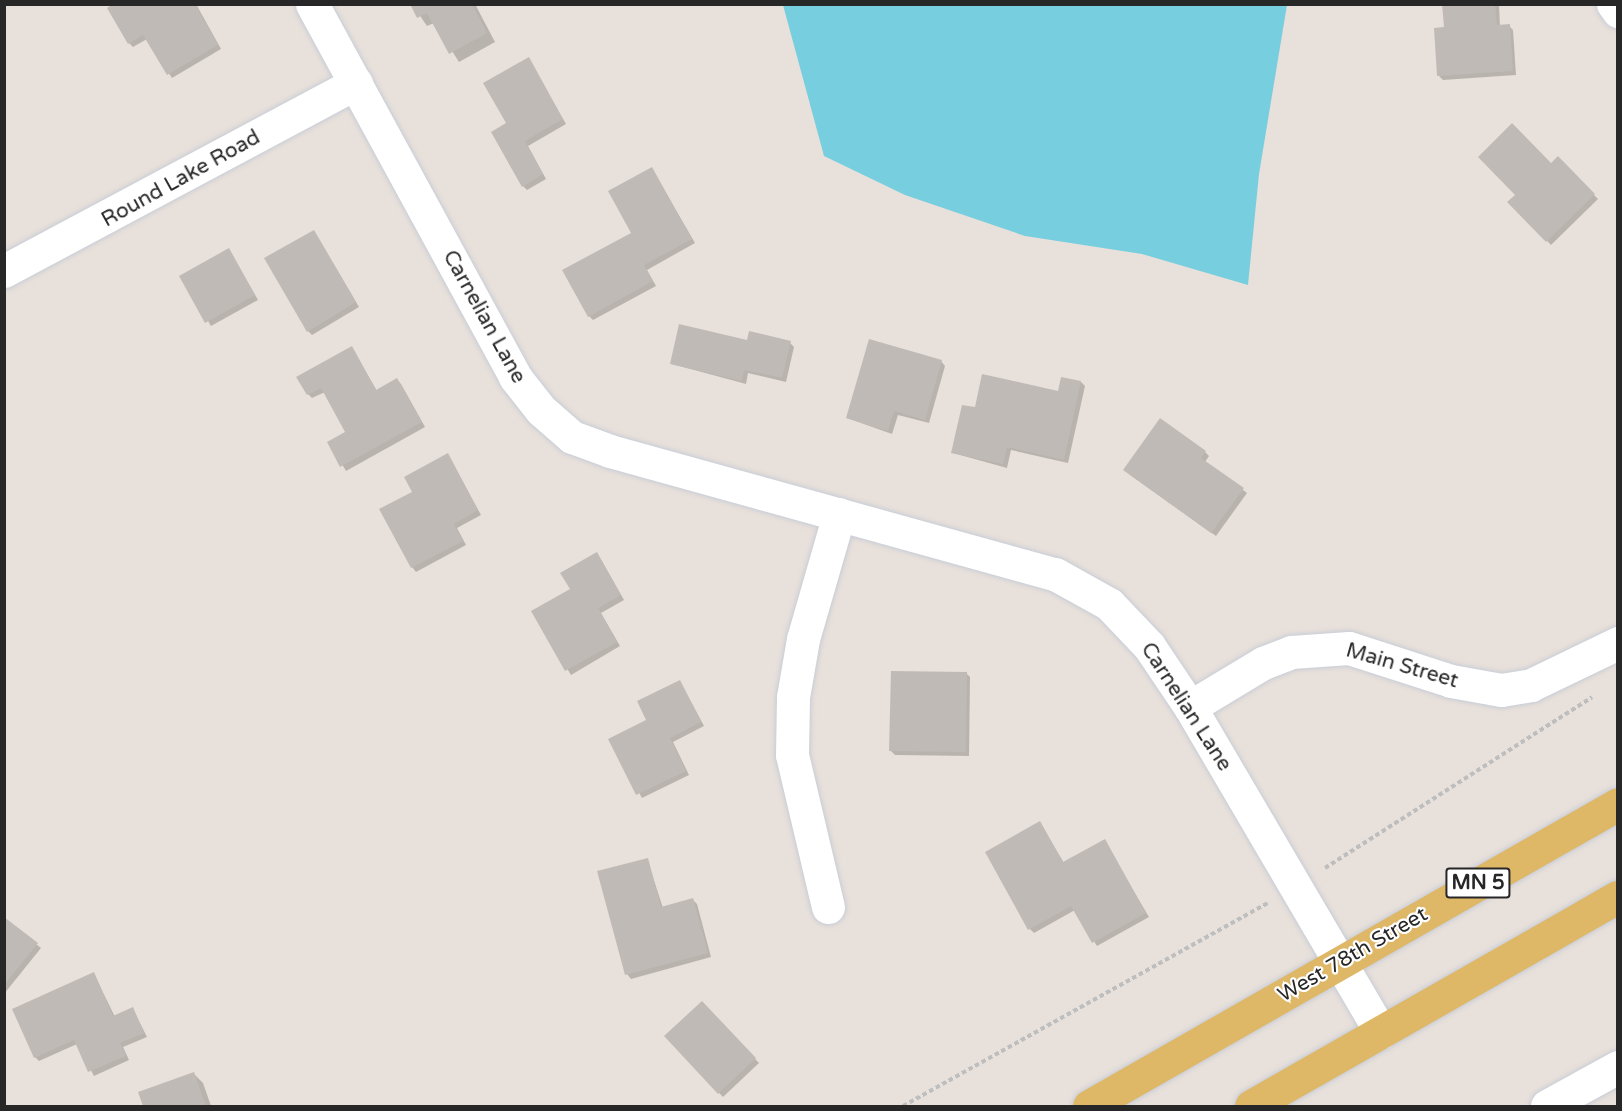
<!DOCTYPE html>
<style>
body{margin:0}
#map{position:relative;width:1622px;height:1111px;overflow:hidden;background:#e8e0da;font-family:"Varela Round",sans-serif}
div>[style]{position:absolute}
[style*='--x']{left:calc(var(--x)*1px);top:calc(var(--y)*1px);width:calc(var(--w)*1px);rotate:calc(var(--a)*1deg)}
.water>*{inset:0;background:#77cedf}
.shadow>*{inset:0;background:#0003}
.building>*{inset:0;background:#c0bab6}
.path>*{height:4px;margin-top:-2px;transform-origin:0;background:repeating-linear-gradient(90deg,#bebebe 0 4.5px,transparent 0 7.5px)}
.roads{filter:drop-shadow(0 0 2px #c8cdd7) drop-shadow(0 0 2px #c8cdd7)}
.minor>*{height:33px;margin:-16.5px;padding:0 16.5px;transform-origin:16.5px;border-radius:16.5px;background:#fff}
.primary>*{height:33px;margin:-16.5px;padding:0 16.5px;transform-origin:16.5px;border-radius:16.5px;background:#dfb867}
span{translate:-50% -50%;white-space:nowrap;text-align:center;line-height:1.15;-webkit-text-stroke:4.5px #fff;paint-order:stroke}
.shield-label span{padding:2px 4px;background:#fff;border:2px solid;border-radius:4px;-webkit-text-stroke-width:0}
.shield-label{font-size:20px;color:#272727;font-weight:700}
.street-label{font-size:21px;color:#272727}
.frame{position:absolute;inset:0;border:6px solid #272727;pointer-events:none}
</style>
<div id="map">
<div class="water">
<i style="clip-path:polygon(783px 5px,1287px 5px,1259px 174px,1248px 285px,1142px 254px,1025px 236px,905px 195px,824px 156px)"></i>
</div>
<div class="shadow">
<i style="clip-path:polygon(115px 4px,196px 4px,221px 49px,172px 78px,147px 39px,133px 47px,129px 43px)"></i>
<i style="clip-path:polygon(412px 4px,475px 4px,495px 42px,459px 62px,434px 23px,427px 26px)"></i>
<i style="clip-path:polygon(1444px 4px,1499px 4px,1500px 27px,1509px 26px,1513px 30px,1516px 75px,1443px 80px,1439px 76px,1445px 29px)"></i>
<i style="clip-path:polygon(528px 59px,566px 124px,528px 146px,546px 179px,527px 190px,523px 186px)"></i>
<i style="clip-path:polygon(1558px 158px,1598px 199px,1551px 245px,1509px 202px)"></i>
<i style="clip-path:polygon(652px 169px,695px 243px,647px 270px,656px 286px,593px 320px,589px 316px,633px 233px)"></i>
<i style="clip-path:polygon(314px 231px,359px 307px,312px 335px,308px 331px)"></i>
<i style="clip-path:polygon(229px 250px,258px 300px,211px 326px,181px 276px)"></i>
<i style="clip-path:polygon(748px 341px,790px 343px,794px 347px,786px 382px,748px 373px,746px 384px,672px 364px)"></i>
<i style="clip-path:polygon(352px 348px,377px 391px,397px 380px,401px 384px,425px 427px,346px 471px,329px 442px,347px 432px,325px 392px,312px 398px,308px 394px)"></i>
<i style="clip-path:polygon(941px 361px,945px 366px,929px 423px,898px 415px,892px 434px,847px 418px)"></i>
<i style="clip-path:polygon(1081px 382px,1085px 386px,1068px 463px,1011px 450px,1007px 468px,953px 453px)"></i>
<i style="clip-path:polygon(1205px 452px,1209px 456px,1205px 462px,1247px 493px,1216px 536px,1129px 474px)"></i>
<i style="clip-path:polygon(448px 455px,481px 515px,457px 528px,466px 545px,416px 572px,412px 567px,414px 493px)"></i>
<i style="clip-path:polygon(600px 558px,624px 600px,601px 613px,620px 646px,571px 675px,533px 612px,572px 590px)"></i>
<i style="clip-path:polygon(966px 673px,970px 677px,969px 756px,895px 755px,891px 751px)"></i>
<i style="clip-path:polygon(680px 681px,704px 726px,673px 742px,689px 775px,642px 798px,610px 740px,648px 721px)"></i>
<i style="clip-path:polygon(1040px 823px,1064px 863px,1104px 841px,1149px 917px,1097px 946px,1075px 910px,1034px 933px,1030px 929px)"></i>
<i style="clip-path:polygon(647px 859px,663px 908px,693px 900px,697px 904px,711px 957px,631px 979px,627px 974px)"></i>
<i style="clip-path:polygon(4px 919px,41px 948px,4px 994px)"></i>
<i style="clip-path:polygon(94px 974px,115px 1017px,133px 1009px,147px 1037px,123px 1047px,129px 1060px,94px 1076px,77px 1044px,39px 1061px,35px 1057px)"></i>
<i style="clip-path:polygon(702px 1003px,759px 1063px,723px 1097px,666px 1036px)"></i>
<i style="clip-path:polygon(194px 1074px,203px 1083px,211px 1106px,145px 1106px,140px 1092px)"></i>
</div>
<div class="building">
<i style="clip-path:polygon(113px 4px,195px 4px,218px 45px,167px 75px,143px 35px,128px 44px,107px 8px)"></i>
<i style="clip-path:polygon(410px 4px,472px 4px,487px 33px,449px 54px,427px 13px,417px 18px)"></i>
<i style="clip-path:polygon(1442px 4px,1495px 4px,1497px 25px,1510px 24px,1513px 71px,1437px 76px,1434px 28px,1444px 27px)"></i>
<i style="clip-path:polygon(529px 57px,563px 119px,525px 141px,543px 174px,522px 187px,491px 132px,506px 123px,483px 83px)"></i>
<i style="clip-path:polygon(1512px 123px,1551px 163px,1558px 156px,1595px 194px,1546px 242px,1507px 202px,1515px 195px,1478px 157px)"></i>
<i style="clip-path:polygon(652px 167px,692px 239px,644px 265px,653px 281px,588px 317px,562px 270px,631px 233px,608px 191px)"></i>
<i style="clip-path:polygon(314px 230px,356px 302px,307px 332px,264px 258px)"></i>
<i style="clip-path:polygon(229px 248px,255px 295px,205px 323px,179px 276px)"></i>
<i style="clip-path:polygon(679px 324px,747px 340px,749px 331px,791px 341px,782px 378px,744px 370px,742px 381px,670px 364px)"></i>
<i style="clip-path:polygon(869px 339px,942px 360px,925px 420px,894px 411px,888px 431px,846px 418px)"></i>
<i style="clip-path:polygon(352px 346px,376px 390px,397px 378px,422px 422px,340px 467px,327px 442px,345px 432px,321px 388px,307px 395px,296px 377px)"></i>
<i style="clip-path:polygon(982px 374px,1058px 391px,1061px 377px,1081px 381px,1064px 460px,1007px 447px,1003px 464px,951px 453px,962px 405px,975px 407px)"></i>
<i style="clip-path:polygon(1160px 418px,1206px 451px,1201px 458px,1244px 488px,1211px 533px,1123px 470px)"></i>
<i style="clip-path:polygon(448px 453px,478px 510px,454px 524px,463px 541px,411px 568px,379px 509px,412px 492px,404px 477px)"></i>
<i style="clip-path:polygon(597px 552px,621px 595px,598px 608px,617px 642px,565px 671px,531px 611px,570px 589px,560px 573px)"></i>
<i style="clip-path:polygon(891px 671px,967px 672px,966px 752px,889px 751px)"></i>
<i style="clip-path:polygon(680px 680px,701px 722px,670px 738px,686px 771px,636px 795px,608px 739px,646px 720px,637px 701px)"></i>
<i style="clip-path:polygon(1040px 821px,1063px 862px,1105px 839px,1146px 913px,1092px 943px,1071px 906px,1028px 930px,985px 852px)"></i>
<i style="clip-path:polygon(648px 858px,661px 907px,693px 898px,708px 953px,625px 975px,597px 871px)"></i>
<i style="clip-path:polygon(4px 917px,38px 943px,4px 985px)"></i>
<i style="clip-path:polygon(94px 972px,113px 1016px,133px 1007px,144px 1033px,120px 1043px,126px 1056px,88px 1072px,74px 1040px,34px 1058px,12px 1009px)"></i>
<i style="clip-path:polygon(702px 1001px,756px 1058px,718px 1094px,664px 1036px)"></i>
<i style="clip-path:polygon(194px 1072px,206px 1106px,143px 1106px,138px 1092px)"></i>
</div>
<div class="path">
<i style="--x:1325;--y:868;--w:317;--a:-32.6"></i>
<i style="--x:903;--y:1106;--w:418;--a:-29.1"></i>
</div>
<div class="roads">
<div class="minor">
<i style="--x:312;--y:4;--w:425;--a:61.4"></i>
<i style="--x:515;--y:377;--w:42;--a:51.8"></i>
<i style="--x:541;--y:410;--w:41;--a:41.1"></i>
<i style="--x:572;--y:437;--w:40;--a:20.2"></i>
<i style="--x:610;--y:451;--w:462;--a:15.5"></i>
<i style="--x:1055;--y:574;--w:62;--a:29.1"></i>
<i style="--x:1109;--y:604;--w:58;--a:46.4"></i>
<i style="--x:1149;--y:646;--w:73;--a:56.1"></i>
<i style="--x:1190;--y:707;--w:377;--a:59.6"></i>
<i style="--x:1613;--y:4;--w:9;--a:54"></i>
<i style="--x:4;--y:271;--w:399;--a:-28.1"></i>
<i style="--x:1190;--y:707;--w:85;--a:-31.1"></i>
<i style="--x:1263;--y:663;--w:30;--a:-21"></i>
<i style="--x:1291;--y:652;--w:58;--a:-3.9"></i>
<i style="--x:1349;--y:648;--w:107;--a:17.9"></i>
<i style="--x:1451;--y:681;--w:51;--a:10.2"></i>
<i style="--x:1501;--y:690;--w:30;--a:-9"></i>
<i style="--x:1531;--y:685;--w:97;--a:-25.8"></i>
<i style="--x:828;--y:907;--w:156;--a:-103.3"></i>
<i style="--x:792;--y:755;--w:58;--a:-89"></i>
<i style="--x:793;--y:697;--w:59;--a:-80.2"></i>
<i style="--x:803;--y:639;--w:130;--a:-73.9"></i>
<i style="--x:1547;--y:1106;--w:81;--a:-28.8"></i>
</div>
<div class="primary">
<i style="--x:1089;--y:1106;--w:609;--a:-29.72"></i>
<i style="--x:1251;--y:1106;--w:422;--a:-29.7"></i>
</div>
</div>
<div class="shield-label">
<span style="left:1478px;top:883px">MN 5</span>
</div>
<div class="street-label">
<span style="left:181px;top:179px;rotate:-29deg">Round Lake Road</span>
<span style="left:484px;top:317px;rotate:61deg">Carnelian Lane</span>
<span style="left:1402px;top:666px;rotate:16deg">Main Street</span>
<span style="left:1186px;top:707px;rotate:57deg">Carnelian Lane</span>
<span style="left:1353px;top:955px;rotate:-30deg">West 78th Street</span>
</div>
<div class="frame"></div>
</div>
